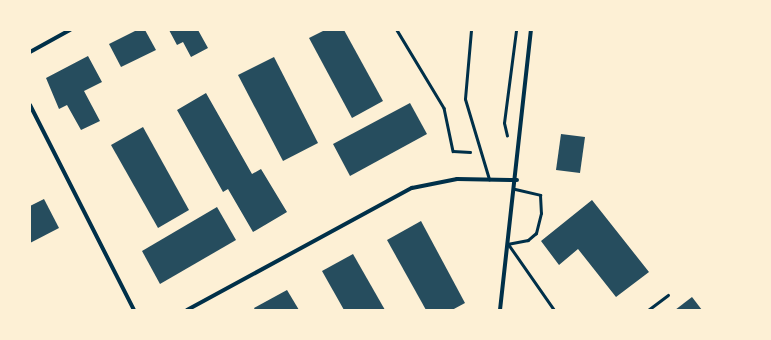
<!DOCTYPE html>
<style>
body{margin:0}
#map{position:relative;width:771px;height:340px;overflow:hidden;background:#fdf0d5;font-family:"Crimson Pro",serif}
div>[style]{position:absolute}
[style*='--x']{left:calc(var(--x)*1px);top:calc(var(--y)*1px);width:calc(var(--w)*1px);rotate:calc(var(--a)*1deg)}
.building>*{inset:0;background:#264d5e}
.path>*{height:2.5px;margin:-1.25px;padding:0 1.25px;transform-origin:1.25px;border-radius:1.25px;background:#003049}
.service>*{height:3px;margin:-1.5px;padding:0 1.5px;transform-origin:1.5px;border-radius:1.5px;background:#003049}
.minor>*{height:4px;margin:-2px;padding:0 2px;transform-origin:2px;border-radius:2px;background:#003049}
span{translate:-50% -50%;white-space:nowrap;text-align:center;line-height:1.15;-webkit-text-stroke:3px #fdf0d5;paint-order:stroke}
.frame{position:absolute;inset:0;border:31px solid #fdf0d5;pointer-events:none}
</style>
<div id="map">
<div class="building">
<i style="clip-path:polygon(137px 30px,145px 30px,156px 50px,121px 67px,109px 44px)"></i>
<i style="clip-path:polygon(169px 30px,198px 30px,208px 48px,191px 57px,183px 42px,177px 45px)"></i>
<i style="clip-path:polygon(325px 30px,344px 30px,383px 101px,352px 118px,309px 38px)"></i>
<i style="clip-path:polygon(88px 56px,102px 82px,84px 91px,100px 121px,81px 130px,67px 105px,59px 109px,46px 78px)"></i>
<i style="clip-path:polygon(274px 57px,318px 143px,283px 161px,238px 75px)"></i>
<i style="clip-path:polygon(206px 93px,252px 174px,261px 169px,287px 212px,253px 232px,228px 189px,223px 192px,177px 110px)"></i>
<i style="clip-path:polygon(410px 103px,427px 134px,350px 176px,333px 144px)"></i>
<i style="clip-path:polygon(143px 127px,189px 210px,158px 228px,111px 145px)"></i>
<i style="clip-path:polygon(561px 134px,585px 137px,580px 173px,556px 170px)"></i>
<i style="clip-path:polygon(44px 199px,59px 228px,30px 243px,30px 206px)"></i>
<i style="clip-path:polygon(592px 200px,649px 272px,616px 297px,578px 249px,559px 265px,541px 241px)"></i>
<i style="clip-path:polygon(217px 207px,236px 240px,160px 284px,142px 251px)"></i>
<i style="clip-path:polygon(421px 221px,465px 303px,452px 310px,426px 310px,387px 240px)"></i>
<i style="clip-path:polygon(353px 254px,385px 310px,344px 310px,322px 271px)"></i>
<i style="clip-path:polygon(287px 290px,299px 310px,255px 310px,254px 308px)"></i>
<i style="clip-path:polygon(692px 297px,702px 310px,675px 310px)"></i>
</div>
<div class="path">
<i style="--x:397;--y:30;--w:91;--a:58.9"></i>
<i style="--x:444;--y:108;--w:44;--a:78.2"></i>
<i style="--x:453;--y:151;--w:17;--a:3"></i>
<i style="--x:507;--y:136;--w:13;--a:-103"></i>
<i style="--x:504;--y:123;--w:94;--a:-82.6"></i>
</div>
<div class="service">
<i style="--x:471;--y:30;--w:69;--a:95"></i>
<i style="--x:465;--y:99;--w:84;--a:73.3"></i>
<i style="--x:515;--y:189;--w:26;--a:13"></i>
<i style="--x:540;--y:195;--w:18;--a:87"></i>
<i style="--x:541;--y:213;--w:21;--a:104"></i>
<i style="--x:536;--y:233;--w:11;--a:139"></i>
<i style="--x:528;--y:240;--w:20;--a:169"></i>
<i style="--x:508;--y:244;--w:80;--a:55.1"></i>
<i style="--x:648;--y:310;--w:25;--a:-37"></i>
</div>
<div class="minor">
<i style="--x:30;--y:52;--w:46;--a:-28.8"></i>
<i style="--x:30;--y:105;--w:230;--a:63.1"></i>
<i style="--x:187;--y:310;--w:256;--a:-28.5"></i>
<i style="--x:412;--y:188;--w:46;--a:-11.3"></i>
<i style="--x:457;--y:179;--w:60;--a:1"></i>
<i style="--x:500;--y:310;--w:282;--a:-83.7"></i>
</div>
<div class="frame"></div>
</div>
